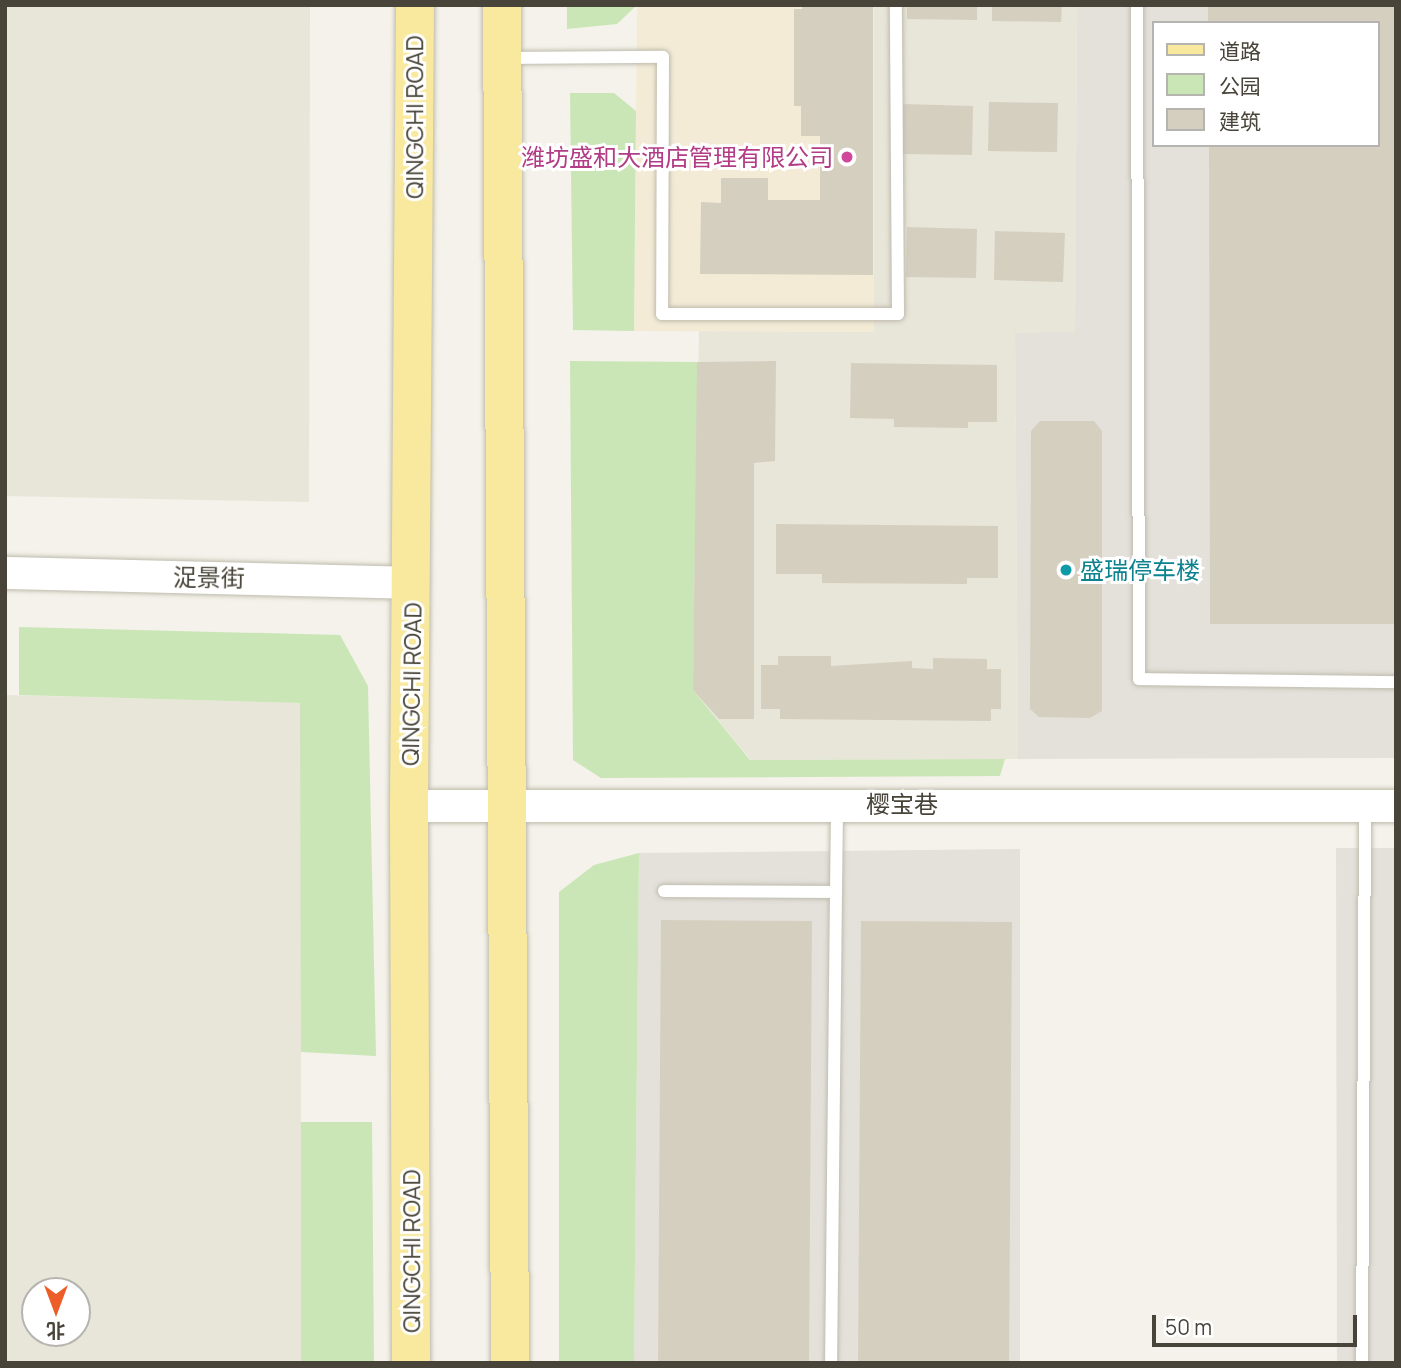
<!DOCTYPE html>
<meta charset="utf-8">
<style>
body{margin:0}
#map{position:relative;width:1401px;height:1368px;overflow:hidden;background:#f4f2ea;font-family:Manrope,"Noto Sans SC",sans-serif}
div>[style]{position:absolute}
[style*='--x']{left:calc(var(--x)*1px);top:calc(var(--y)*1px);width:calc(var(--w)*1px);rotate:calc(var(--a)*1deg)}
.residential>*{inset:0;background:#e8e5d9}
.commercial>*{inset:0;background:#f4ebd7}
.industrial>*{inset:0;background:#e4e1db}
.green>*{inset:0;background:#cae6b6}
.building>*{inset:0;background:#d5cfc0}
.roads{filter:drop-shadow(0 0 2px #bfbbad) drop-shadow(0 0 2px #bfbbad)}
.service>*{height:12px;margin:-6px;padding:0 6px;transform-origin:6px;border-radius:6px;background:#fff}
.tertiary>*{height:32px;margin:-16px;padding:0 16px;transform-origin:16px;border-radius:16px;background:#fff}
.primary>*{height:38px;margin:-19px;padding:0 19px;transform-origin:19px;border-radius:19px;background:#f8e99f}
.dots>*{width:19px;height:19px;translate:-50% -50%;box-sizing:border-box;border:4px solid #fff;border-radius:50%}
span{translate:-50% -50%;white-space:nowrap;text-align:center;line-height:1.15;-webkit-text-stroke:6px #fff;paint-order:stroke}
.street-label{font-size:24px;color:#484439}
.hotel-label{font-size:24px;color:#b23c85}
.right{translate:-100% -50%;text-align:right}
.culture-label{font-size:24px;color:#0d838f}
.left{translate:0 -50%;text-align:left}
.frame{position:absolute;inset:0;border:7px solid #484439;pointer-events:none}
.legend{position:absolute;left:1152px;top:21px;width:228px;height:126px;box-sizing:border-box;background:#fff;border:2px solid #b6b4b0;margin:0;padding:9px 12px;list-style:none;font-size:21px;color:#484439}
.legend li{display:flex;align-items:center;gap:14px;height:35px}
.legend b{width:35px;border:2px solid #b6b4b0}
.north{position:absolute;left:21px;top:1277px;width:70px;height:70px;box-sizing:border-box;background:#fff;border:2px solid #b6b4b0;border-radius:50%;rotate:180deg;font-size:19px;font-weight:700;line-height:28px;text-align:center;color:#484439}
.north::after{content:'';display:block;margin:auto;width:24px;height:32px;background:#ed5d28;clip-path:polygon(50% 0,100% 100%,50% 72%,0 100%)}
.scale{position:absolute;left:1152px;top:1315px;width:205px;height:32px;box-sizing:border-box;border:4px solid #484439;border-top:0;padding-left:9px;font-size:21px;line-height:24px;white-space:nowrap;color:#484439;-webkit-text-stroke:5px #fff;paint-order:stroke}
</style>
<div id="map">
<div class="residential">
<i style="clip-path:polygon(5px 5px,310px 5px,309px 502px,5px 496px)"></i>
<i style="clip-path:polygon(874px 5px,1077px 5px,1075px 333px,1015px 333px,1018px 759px,751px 760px,693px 690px,699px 331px,874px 332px)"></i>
<i style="clip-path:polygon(evenodd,5px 695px,301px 703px,301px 1363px,5px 1363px,5px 695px,35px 1291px,77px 1291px,77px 1333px,35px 1333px,35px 1291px)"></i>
</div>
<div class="commercial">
<i style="clip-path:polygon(637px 5px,874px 5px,874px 332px,634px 331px)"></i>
</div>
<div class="industrial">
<i style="clip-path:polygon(evenodd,1077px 5px,1396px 5px,1396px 758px,1018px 759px,1015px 333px,1075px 332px,1077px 5px,1154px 23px,1378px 23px,1378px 145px,1154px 145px,1154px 23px)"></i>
<i style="clip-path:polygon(1336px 848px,1396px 848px,1396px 1363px,1337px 1363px)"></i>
<i style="clip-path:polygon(1020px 849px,1020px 1363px,634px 1363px,639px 853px)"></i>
</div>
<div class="green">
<i style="clip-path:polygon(567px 5px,637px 5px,617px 24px,567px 29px)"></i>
<i style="clip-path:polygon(570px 93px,614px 93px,636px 111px,634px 331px,573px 330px)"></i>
<i style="clip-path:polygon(570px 361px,698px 362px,693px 690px,750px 760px,1005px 759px,1000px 776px,601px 778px,573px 760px)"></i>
<i style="clip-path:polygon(19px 627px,340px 635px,368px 686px,376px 1056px,301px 1052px,300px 703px,19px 695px)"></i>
<i style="clip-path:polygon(639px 853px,634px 1363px,559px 1363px,559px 892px,594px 865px)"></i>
<i style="clip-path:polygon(301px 1122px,372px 1122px,374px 1363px,301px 1363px)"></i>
</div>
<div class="building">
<i style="clip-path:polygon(802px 5px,873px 5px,873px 275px,700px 274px,701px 202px,721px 203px,721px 178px,768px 178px,768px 200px,820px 200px,820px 136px,801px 136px,801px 106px,794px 106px,794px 9px,802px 9px)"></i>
<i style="clip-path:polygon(907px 5px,977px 5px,977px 20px,907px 19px)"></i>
<i style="clip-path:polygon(992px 5px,1062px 5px,1061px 22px,992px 21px)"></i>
<i style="clip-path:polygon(1208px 5px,1396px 5px,1396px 624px,1210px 624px,1209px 145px,1378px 145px,1378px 23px,1208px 23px)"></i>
<i style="clip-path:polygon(989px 102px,1058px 103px,1057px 152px,988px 151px)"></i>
<i style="clip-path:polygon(903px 104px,973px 106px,972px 155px,902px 154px)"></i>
<i style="clip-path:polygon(907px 227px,977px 229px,976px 278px,906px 277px)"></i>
<i style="clip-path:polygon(995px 231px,1065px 233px,1063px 282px,994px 280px)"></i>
<i style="clip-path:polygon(776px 361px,775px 461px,754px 463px,754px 719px,719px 719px,693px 690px,697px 362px)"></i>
<i style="clip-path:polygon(851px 363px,997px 365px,997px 422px,968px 422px,968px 428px,894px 427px,894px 419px,850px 418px)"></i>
<i style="clip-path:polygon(1040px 421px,1094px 421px,1102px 431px,1102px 711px,1090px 718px,1039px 717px,1030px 709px,1031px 431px)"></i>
<i style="clip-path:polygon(776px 524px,998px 526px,998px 578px,967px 578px,967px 584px,822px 583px,822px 574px,776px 574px)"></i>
<i style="clip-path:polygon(778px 656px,831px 656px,831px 666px,912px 661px,912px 668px,933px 669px,933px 658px,987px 659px,987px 669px,1001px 669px,1001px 709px,991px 709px,991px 721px,780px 719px,780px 709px,761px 709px,761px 665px,778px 665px)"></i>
<i style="clip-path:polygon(661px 920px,812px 921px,809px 1363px,658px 1363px)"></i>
<i style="clip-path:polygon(861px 921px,1012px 922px,1009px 1363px,858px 1363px)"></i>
</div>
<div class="roads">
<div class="service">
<i style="--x:1137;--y:5;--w:674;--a:89.83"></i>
<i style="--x:1139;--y:679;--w:257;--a:0.7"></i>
<i style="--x:506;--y:58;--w:157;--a:-0.4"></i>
<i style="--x:663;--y:57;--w:257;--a:90.2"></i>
<i style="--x:662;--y:314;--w:236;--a:0"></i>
<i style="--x:898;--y:314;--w:309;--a:-90.4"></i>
<i style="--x:664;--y:891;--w:172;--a:0.3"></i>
<i style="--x:836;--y:892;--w:471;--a:90.6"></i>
<i style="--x:836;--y:892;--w:87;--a:-89.3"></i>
<i style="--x:1362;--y:1363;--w:556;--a:-89.69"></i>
</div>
<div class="tertiary">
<i style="--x:5;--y:573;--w:407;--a:1.4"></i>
<i style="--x:409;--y:806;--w:987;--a:0"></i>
</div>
<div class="primary">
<i style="--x:502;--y:5;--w:1358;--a:89.66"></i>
<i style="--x:411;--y:1363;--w:557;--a:-90.21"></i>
<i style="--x:409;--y:806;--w:801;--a:-89.57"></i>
</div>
</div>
<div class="dots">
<i style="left:847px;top:157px;background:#d1479c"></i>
<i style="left:1066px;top:570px;background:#0f9aa8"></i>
</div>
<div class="street-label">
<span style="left:414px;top:117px;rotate:-90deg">QINGCHI ROAD</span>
<span style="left:209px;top:577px;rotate:1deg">浞景街</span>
<span style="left:411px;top:684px;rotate:-89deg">QINGCHI ROAD</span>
<span style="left:902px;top:804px">樱宝巷</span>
<span style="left:411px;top:1251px;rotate:-90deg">QINGCHI ROAD</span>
</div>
<div class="hotel-label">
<span class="right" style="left:833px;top:157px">潍坊盛和大酒店管理有限公司</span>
</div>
<div class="culture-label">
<span class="left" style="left:1080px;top:570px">盛瑞停车楼</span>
</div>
<div class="frame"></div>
<ul class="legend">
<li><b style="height:9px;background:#f8e99f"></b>道路</li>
<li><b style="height:19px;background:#cae6b6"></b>公园</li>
<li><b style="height:19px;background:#d5cfc0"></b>建筑</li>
</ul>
<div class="north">北</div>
<div class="scale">50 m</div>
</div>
